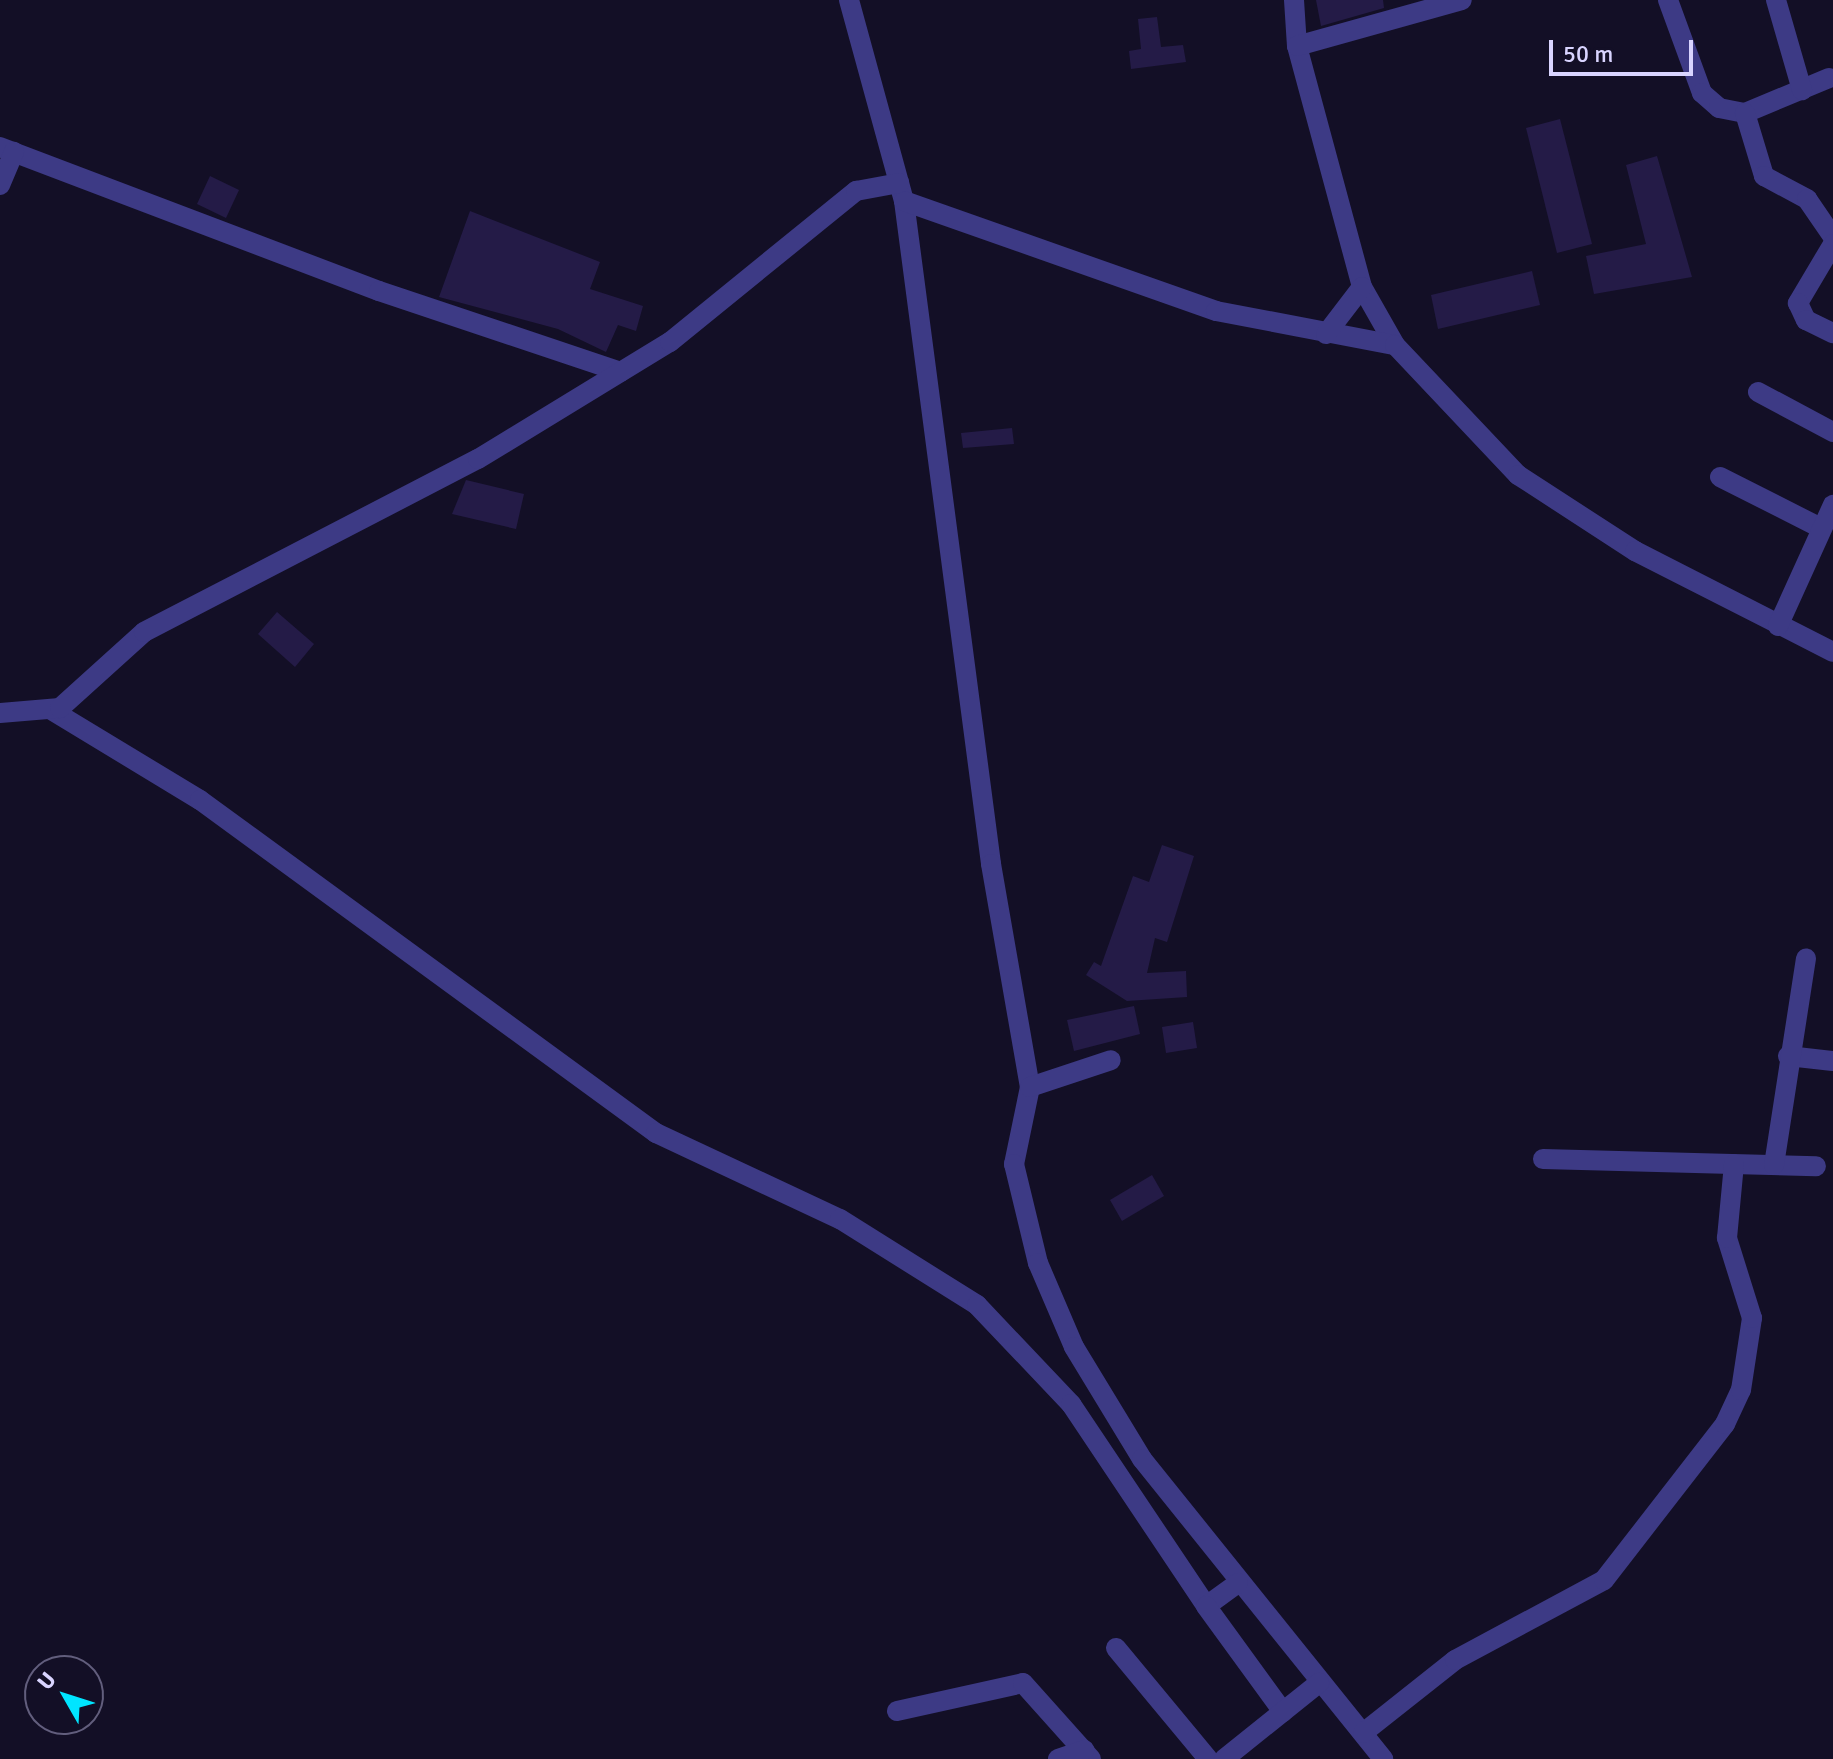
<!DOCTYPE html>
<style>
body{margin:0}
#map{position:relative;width:1833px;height:1759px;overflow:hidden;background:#130f26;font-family:Signika,sans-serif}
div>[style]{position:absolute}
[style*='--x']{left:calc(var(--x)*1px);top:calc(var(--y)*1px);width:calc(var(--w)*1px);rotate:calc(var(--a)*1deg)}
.building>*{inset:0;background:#241b47}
.minor>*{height:20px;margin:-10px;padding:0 10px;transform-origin:10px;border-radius:10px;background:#3d3a85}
span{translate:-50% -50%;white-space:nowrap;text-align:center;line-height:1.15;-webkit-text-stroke:6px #130f26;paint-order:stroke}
.north{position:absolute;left:24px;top:1655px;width:80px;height:80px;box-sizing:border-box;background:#130f26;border:2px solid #625e7d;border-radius:50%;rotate:309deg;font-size:22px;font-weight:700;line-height:32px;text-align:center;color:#d9d4ff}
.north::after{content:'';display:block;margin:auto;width:28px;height:36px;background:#00e5ff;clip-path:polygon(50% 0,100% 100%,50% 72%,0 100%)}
.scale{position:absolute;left:1549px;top:40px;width:144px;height:36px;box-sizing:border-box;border:4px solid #d9d4ff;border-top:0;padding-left:10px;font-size:24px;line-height:28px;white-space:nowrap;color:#d9d4ff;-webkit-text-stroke:6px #130f26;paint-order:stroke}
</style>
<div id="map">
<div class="building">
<i style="clip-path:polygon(1316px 0,1383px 0,1384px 8px,1321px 26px)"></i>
<i style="clip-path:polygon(1157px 17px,1161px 47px,1183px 45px,1186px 62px,1131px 69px,1129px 51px,1141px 49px,1138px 19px)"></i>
<i style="clip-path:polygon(1560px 119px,1592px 244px,1557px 253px,1526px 128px)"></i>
<i style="clip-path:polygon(1657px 156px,1692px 277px,1594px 294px,1586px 256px,1646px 244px,1626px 165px)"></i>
<i style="clip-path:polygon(210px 176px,239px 190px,226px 218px,197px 204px)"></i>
<i style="clip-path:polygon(470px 211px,600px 262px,590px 289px,643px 306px,636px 331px,618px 325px,606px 352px,558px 329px,439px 297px)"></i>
<i style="clip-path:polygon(1532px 271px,1540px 305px,1438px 329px,1431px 295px)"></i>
<i style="clip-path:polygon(1012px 428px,1014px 444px,963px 448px,961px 433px)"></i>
<i style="clip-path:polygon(466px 480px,524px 494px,516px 529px,452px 514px)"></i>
<i style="clip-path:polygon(277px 612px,314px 644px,295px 667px,258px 634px)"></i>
<i style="clip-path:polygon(1162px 845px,1194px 856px,1167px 942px,1155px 938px,1147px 973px,1186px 971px,1187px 997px,1127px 1001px,1086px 975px,1094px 962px,1101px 966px,1133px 876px,1149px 882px)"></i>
<i style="clip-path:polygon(1134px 1006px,1140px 1034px,1074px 1051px,1067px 1020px)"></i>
<i style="clip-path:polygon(1193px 1022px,1197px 1048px,1166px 1053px,1162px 1027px)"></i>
<i style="clip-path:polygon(1152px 1175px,1164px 1196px,1122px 1221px,1110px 1200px)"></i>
</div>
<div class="minor">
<i style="--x:849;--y:0;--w:208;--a:74.7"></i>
<i style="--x:904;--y:201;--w:669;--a:82.52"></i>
<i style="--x:991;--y:864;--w:226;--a:80.1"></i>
<i style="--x:1030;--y:1087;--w:79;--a:101.7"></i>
<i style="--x:1014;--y:1164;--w:102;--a:76.4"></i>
<i style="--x:1038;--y:1263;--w:91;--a:66.8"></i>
<i style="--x:1074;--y:1347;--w:131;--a:58.7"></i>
<i style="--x:1142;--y:1459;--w:385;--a:51.2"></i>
<i style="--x:1294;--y:0;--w:46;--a:86.3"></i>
<i style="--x:1297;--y:46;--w:250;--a:74.9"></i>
<i style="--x:1362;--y:287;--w:67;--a:60.4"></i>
<i style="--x:1668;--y:0;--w:99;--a:69.9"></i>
<i style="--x:1702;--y:93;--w:23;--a:41"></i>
<i style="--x:1719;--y:108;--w:26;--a:11"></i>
<i style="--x:1745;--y:113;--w:91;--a:-22.6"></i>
<i style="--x:1776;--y:0;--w:94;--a:73.9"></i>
<i style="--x:1297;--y:46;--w:171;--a:-15.6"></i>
<i style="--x:1745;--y:113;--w:66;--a:73.2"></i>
<i style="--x:1764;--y:176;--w:49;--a:28.1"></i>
<i style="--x:1807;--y:199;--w:46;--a:55.6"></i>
<i style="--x:0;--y:147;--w:405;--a:20.8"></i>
<i style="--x:379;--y:291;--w:255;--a:18.5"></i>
<i style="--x:0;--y:185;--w:36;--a:-67"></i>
<i style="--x:904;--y:201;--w:331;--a:19.4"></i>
<i style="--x:1216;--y:311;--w:182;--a:10.8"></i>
<i style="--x:1395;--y:345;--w:179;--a:46.6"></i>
<i style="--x:1518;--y:475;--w:140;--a:33"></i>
<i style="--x:1635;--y:551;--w:222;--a:27"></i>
<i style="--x:1833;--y:244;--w:69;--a:120.7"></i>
<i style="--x:1798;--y:303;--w:19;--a:65"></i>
<i style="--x:1806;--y:320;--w:30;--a:26"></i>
<i style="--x:1326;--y:334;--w:59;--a:-52.5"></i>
<i style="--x:1758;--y:392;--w:85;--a:28.1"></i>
<i style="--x:1720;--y:477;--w:113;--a:26.8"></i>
<i style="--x:1778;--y:626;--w:133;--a:-65.6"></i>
<i style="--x:53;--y:711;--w:172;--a:31.2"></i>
<i style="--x:200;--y:800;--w:565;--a:36.14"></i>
<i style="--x:656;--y:1133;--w:203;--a:25.1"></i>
<i style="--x:840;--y:1219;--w:162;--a:32.1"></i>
<i style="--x:977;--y:1305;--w:137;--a:46.5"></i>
<i style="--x:1071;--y:1404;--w:243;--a:56.2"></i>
<i style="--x:0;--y:713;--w:60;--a:-4.8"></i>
<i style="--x:60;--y:708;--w:113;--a:-42.1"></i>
<i style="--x:144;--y:632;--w:376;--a:-27.4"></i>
<i style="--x:478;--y:459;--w:225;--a:-31.4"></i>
<i style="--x:670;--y:342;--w:240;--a:-39.1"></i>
<i style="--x:856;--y:191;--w:44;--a:-10.5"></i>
<i style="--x:1788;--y:1056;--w:45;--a:6.3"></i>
<i style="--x:1030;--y:1087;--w:85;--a:-18.4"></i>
<i style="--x:1543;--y:1159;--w:273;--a:1.5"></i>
<i style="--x:1774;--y:1165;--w:209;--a:-81.2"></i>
<i style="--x:1238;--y:1583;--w:39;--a:144"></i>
<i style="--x:1206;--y:1606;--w:131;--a:54"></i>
<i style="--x:1116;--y:1648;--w:144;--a:50.3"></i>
<i style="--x:897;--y:1711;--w:129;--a:-12.5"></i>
<i style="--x:1023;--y:1683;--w:102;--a:48.2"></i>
<i style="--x:1363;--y:1733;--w:117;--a:-38.4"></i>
<i style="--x:1455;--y:1660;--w:169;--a:-28.2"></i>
<i style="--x:1604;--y:1580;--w:197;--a:-52.2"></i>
<i style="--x:1725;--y:1424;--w:38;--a:-65"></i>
<i style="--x:1741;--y:1390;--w:73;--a:-81.3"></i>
<i style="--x:1752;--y:1318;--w:84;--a:-107.4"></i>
<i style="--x:1727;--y:1238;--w:74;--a:-84.6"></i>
<i style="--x:1058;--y:1759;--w:28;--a:-19"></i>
<i style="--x:1224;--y:1759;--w:122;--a:-38.7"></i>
</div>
<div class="north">U</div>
<div class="scale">50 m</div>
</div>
